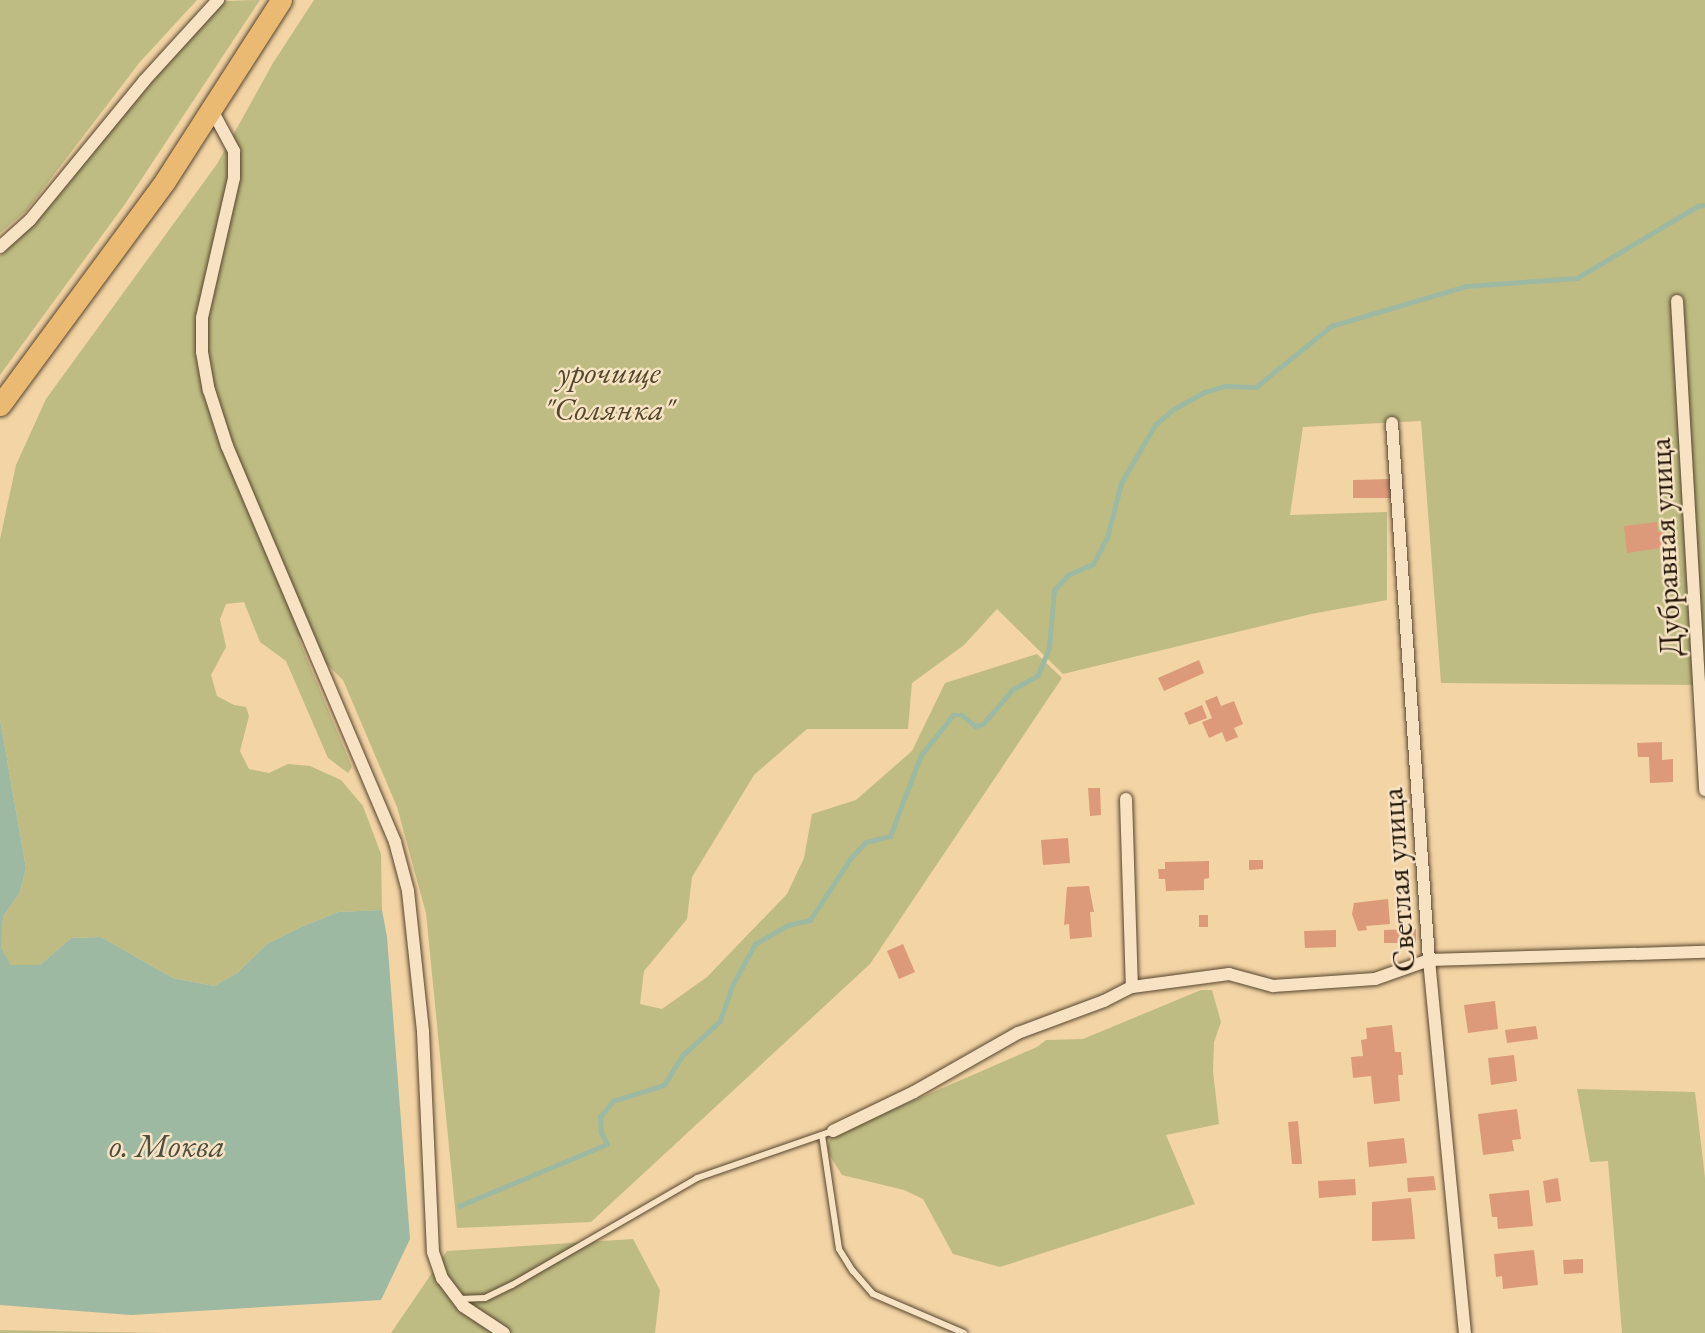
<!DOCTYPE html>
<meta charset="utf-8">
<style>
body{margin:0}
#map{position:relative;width:1705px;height:1333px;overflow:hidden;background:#f3d4a5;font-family:"EB Garamond",serif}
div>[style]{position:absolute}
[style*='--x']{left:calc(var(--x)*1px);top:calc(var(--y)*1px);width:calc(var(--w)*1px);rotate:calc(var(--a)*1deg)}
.green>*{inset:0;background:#bfbc83}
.water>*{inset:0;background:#9db9a2}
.stream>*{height:4.5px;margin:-2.25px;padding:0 2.25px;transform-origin:2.25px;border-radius:2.25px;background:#9db9a2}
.building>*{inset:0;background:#dc9a7b}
.roads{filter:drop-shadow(0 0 2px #56452e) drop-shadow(0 0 2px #56452e)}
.lane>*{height:6px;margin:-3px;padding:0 3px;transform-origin:3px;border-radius:3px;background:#f7e3c4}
.street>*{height:12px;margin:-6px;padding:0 6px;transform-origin:6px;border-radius:6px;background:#f7e3c4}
.primary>*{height:21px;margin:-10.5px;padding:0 10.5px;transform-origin:10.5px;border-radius:10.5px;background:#eaba72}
span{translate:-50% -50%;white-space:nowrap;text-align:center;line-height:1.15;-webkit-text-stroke:5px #f7e3c4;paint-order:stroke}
.park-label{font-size:32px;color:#51472c;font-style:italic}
.street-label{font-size:32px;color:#221507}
.water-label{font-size:33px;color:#4d4e3d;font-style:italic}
</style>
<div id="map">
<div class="green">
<i style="clip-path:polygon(0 0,197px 0,140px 62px,26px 211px,0 233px)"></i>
<i style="clip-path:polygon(260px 0,125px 204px,0 375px,0 256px,35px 222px,149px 85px,225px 1px)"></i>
<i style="clip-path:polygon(314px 0,1705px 0,1705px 685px,1441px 683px,1421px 421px,1303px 427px,1290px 515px,1387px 512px,1387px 600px,1311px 614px,1063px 674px,997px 609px,964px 645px,912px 683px,908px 729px,807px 729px,754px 775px,692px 877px,687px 919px,644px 971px,640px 1004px,662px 1009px,707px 977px,787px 894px,804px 858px,812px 814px,856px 800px,912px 751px,945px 683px,1037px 654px,1062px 678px,870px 964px,591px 1222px,457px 1228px,426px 913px,397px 807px,343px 680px,297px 635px,352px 767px,348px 773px,328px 758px,286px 661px,260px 642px,244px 602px,226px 604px,220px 619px,226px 647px,211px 675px,217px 696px,234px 705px,246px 707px,249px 716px,240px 751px,249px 769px,269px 773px,288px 764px,310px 766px,341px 780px,363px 806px,381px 854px,382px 910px,338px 912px,301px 927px,267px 944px,237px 973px,214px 986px,173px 978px,101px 937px,71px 938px,40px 965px,11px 965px,0 948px,3px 917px,20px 892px,26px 868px,0 719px,0 539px,16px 465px,46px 399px,217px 164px,273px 63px)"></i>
<i style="clip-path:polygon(1201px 990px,1212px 990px,1221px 1022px,1214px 1042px,1213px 1071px,1219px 1124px,1166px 1135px,1195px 1204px,1000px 1267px,953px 1254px,923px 1199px,904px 1190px,842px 1175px,830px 1156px,827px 1146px,832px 1136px,1037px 1047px,1046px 1040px,1083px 1039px)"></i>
<i style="clip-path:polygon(1577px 1089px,1695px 1092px,1705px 1178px,1705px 1333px,1622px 1333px,1608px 1161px,1590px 1162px)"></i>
<i style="clip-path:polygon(633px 1239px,660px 1290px,655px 1333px,391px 1333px,447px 1251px)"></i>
<i style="clip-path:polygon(0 1330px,101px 1332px,165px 1333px,0 1333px)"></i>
</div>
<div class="water">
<i style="clip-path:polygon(0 719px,26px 868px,20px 892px,3px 917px,1px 948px,11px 965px,40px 965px,71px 938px,101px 937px,173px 978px,214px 986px,237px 973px,267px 944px,301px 927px,338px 912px,382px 910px,387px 937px,410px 1239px,381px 1300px,131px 1315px,0 1305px)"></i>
</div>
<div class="stream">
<i style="--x:459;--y:1206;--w:160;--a:-22.7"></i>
<i style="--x:607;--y:1144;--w:13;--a:-119"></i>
<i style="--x:601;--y:1133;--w:16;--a:-94"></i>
<i style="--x:600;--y:1117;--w:21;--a:-51"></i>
<i style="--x:613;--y:1101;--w:53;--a:-17.4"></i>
<i style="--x:664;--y:1085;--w:36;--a:-58"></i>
<i style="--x:683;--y:1055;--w:50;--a:-42.6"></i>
<i style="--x:720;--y:1021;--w:39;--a:-71"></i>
<i style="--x:733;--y:984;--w:46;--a:-61.2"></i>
<i style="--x:755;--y:944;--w:38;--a:-30"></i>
<i style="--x:788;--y:925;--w:23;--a:-13"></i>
<i style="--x:810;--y:920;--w:73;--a:-56.7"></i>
<i style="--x:850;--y:859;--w:23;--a:-47"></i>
<i style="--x:866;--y:842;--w:25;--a:-14"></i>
<i style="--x:890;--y:836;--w:87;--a:-69.1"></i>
<i style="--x:921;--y:755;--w:51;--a:-51.3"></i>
<i style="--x:953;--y:715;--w:9;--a:0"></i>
<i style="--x:962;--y:715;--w:17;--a:40"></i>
<i style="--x:975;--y:726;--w:8;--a:-14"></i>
<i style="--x:983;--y:724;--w:45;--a:-49.5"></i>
<i style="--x:1012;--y:690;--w:30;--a:-30"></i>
<i style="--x:1038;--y:675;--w:29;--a:-68"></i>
<i style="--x:1049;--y:648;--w:58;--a:-85.1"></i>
<i style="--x:1054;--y:590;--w:21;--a:-47"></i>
<i style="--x:1068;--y:575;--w:27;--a:-24"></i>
<i style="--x:1093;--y:564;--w:30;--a:-62"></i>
<i style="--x:1107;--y:538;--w:57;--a:-75.7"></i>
<i style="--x:1121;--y:483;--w:67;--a:-59.6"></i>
<i style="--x:1155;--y:425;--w:23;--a:-41"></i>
<i style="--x:1172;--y:410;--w:38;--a:-29"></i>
<i style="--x:1205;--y:392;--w:21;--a:-17"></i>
<i style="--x:1225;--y:386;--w:31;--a:2"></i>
<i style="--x:1256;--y:387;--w:97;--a:-39.1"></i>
<i style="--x:1331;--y:326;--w:141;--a:-16.5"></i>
<i style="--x:1466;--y:286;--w:111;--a:-4.1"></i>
<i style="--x:1577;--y:278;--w:141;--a:-30.8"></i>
<i style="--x:1698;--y:206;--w:7;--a:-8"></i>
</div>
<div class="building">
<i style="clip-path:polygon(1390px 479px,1391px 498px,1353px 498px,1353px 480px)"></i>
<i style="clip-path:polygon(1657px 522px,1658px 532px,1665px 532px,1667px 547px,1627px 553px,1624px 526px)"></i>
<i style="clip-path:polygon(1199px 660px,1204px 673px,1164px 691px,1158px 678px)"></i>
<i style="clip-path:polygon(1217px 696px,1221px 706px,1234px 701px,1243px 724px,1234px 728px,1238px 737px,1226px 742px,1222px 732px,1209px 738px,1202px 722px,1212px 718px,1205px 701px)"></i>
<i style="clip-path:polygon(1202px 705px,1207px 718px,1189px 725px,1184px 713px)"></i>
<i style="clip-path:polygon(1662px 742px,1662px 760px,1673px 759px,1673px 782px,1650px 783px,1649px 757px,1638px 757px,1637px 743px)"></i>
<i style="clip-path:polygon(1088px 788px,1100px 788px,1101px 815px,1090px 816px)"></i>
<i style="clip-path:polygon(1068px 838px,1070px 863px,1043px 865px,1041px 840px)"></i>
<i style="clip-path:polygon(1249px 860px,1263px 860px,1263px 869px,1249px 870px)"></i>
<i style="clip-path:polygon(1209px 861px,1209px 878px,1204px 879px,1204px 890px,1166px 891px,1165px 879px,1159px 879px,1158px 869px,1165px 869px,1165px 862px)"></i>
<i style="clip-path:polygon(1089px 886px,1094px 912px,1090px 912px,1092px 937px,1070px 939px,1069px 924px,1064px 925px,1067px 887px)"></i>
<i style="clip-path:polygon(1388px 899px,1390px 924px,1366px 926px,1367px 930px,1358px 931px,1352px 914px,1354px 903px)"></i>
<i style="clip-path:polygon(1199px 915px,1208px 915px,1208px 927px,1199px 927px)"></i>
<i style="clip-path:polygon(1416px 929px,1416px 943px,1384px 943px,1384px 930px)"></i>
<i style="clip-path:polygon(1336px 930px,1336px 947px,1305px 948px,1304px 931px)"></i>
<i style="clip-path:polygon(903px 944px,915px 972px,899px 979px,887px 951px)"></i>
<i style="clip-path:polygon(1495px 1001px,1498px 1029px,1468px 1033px,1464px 1005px)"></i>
<i style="clip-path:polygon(1392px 1025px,1395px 1052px,1401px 1052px,1403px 1075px,1398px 1075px,1400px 1101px,1374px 1104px,1371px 1076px,1353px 1078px,1351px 1057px,1363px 1056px,1361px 1040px,1367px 1039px,1366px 1028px)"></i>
<i style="clip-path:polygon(1536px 1026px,1538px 1039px,1507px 1043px,1505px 1030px)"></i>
<i style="clip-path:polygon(1514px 1055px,1517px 1081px,1491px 1085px,1488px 1058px)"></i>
<i style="clip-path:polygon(1517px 1109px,1521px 1139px,1512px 1140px,1514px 1151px,1483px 1155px,1478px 1114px)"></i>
<i style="clip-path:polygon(1298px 1121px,1302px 1164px,1292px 1164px,1288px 1122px)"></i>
<i style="clip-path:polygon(1404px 1138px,1407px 1163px,1369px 1167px,1367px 1142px)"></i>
<i style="clip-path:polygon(1434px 1176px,1436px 1190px,1408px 1192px,1407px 1178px)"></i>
<i style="clip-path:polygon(1558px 1178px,1561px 1201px,1546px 1203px,1543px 1181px)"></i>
<i style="clip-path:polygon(1355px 1179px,1356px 1195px,1319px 1198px,1318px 1181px)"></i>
<i style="clip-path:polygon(1529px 1190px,1533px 1226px,1498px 1229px,1497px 1217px,1492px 1217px,1489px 1194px)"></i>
<i style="clip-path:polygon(1411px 1198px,1415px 1239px,1372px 1241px,1372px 1202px)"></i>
<i style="clip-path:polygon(1534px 1250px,1538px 1285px,1503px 1289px,1502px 1276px,1496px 1277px,1494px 1254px)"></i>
<i style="clip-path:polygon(1583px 1259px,1583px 1273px,1564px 1274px,1563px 1260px)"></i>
</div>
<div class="roads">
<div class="lane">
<i style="--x:822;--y:1135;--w:115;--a:81.5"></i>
<i style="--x:839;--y:1249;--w:26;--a:58"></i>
<i style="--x:853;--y:1271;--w:30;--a:49"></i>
<i style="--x:873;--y:1294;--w:99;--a:23.2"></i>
<i style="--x:459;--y:1299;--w:26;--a:-2"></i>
<i style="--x:485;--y:1298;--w:30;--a:-26"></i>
<i style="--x:512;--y:1285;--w:214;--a:-30"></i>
<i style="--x:697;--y:1178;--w:144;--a:-19.1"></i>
</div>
<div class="street">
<i style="--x:212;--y:110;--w:47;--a:61.8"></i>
<i style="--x:234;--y:151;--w:27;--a:90"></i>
<i style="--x:234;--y:178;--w:144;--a:102.9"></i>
<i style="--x:202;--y:318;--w:34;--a:90"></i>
<i style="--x:202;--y:352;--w:39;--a:80"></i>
<i style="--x:209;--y:390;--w:59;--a:72.2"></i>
<i style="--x:227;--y:446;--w:430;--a:67"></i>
<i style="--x:395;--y:842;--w:51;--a:75.1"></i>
<i style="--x:408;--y:891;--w:142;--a:83.9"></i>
<i style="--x:423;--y:1032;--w:220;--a:87.4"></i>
<i style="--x:433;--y:1252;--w:28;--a:71"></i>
<i style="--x:442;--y:1278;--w:35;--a:53"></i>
<i style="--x:463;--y:1306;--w:49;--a:33.4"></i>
<i style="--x:0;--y:247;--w:40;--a:-42"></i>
<i style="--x:30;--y:220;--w:180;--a:-50.6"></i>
<i style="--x:144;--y:81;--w:110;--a:-47.6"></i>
<i style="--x:1677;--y:301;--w:490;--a:86.7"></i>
<i style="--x:1392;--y:423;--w:538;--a:86.06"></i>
<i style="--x:1429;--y:960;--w:375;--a:84.5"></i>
<i style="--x:1126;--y:799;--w:188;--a:88.2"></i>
<i style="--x:833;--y:1131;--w:90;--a:-25.7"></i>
<i style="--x:914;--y:1092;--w:120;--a:-29.6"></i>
<i style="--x:1018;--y:1033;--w:92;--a:-20.4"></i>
<i style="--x:1104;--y:1001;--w:31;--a:-27"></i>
<i style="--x:1132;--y:987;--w:98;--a:-7.6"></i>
<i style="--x:1229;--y:974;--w:46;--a:15.3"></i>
<i style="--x:1273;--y:986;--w:102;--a:-3.9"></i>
<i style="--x:1375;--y:979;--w:57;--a:-19.4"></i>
<i style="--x:1429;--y:960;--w:276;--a:-1.7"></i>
</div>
<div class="primary">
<i style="--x:0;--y:405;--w:278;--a:-53.6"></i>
<i style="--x:165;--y:181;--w:215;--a:-57.3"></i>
</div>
</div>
<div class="park-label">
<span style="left:609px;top:391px">урочище<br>"Солянка"</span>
</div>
<div class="street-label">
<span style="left:1665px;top:547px;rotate:-93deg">Дубравная улица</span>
<span style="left:1398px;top:880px;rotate:-94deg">Светлая улица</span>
</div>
<div class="water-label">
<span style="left:167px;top:1146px">о. Моква</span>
</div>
</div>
